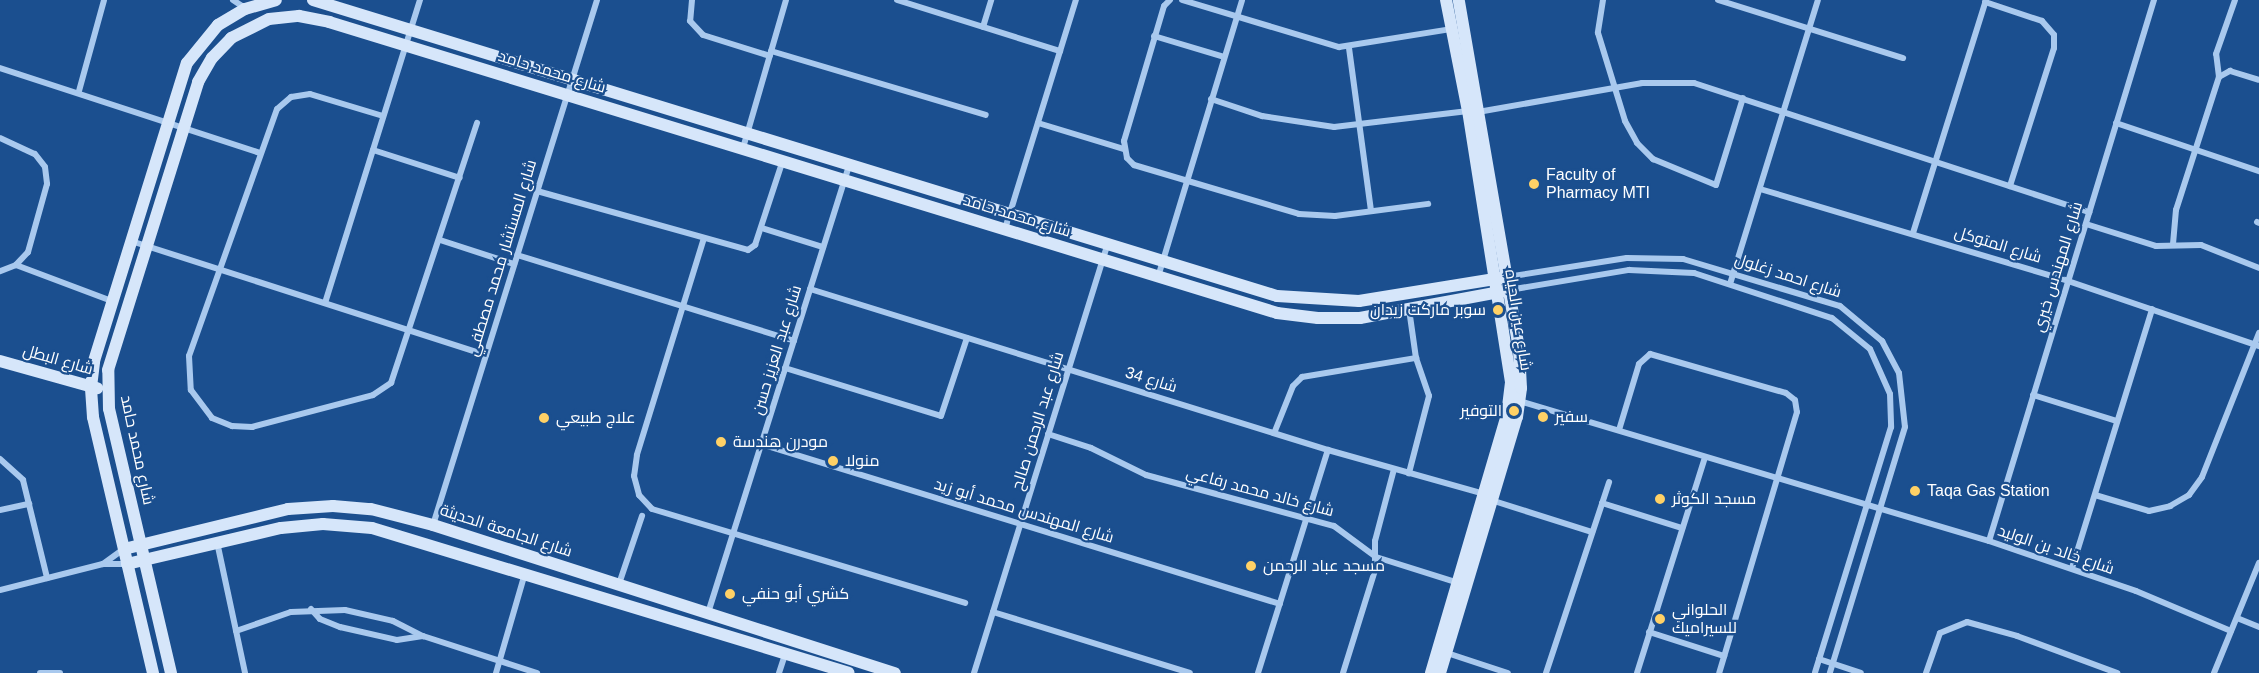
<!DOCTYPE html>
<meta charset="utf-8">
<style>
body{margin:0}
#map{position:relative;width:2259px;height:673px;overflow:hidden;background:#1b4f8f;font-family:Arial,Cairo,sans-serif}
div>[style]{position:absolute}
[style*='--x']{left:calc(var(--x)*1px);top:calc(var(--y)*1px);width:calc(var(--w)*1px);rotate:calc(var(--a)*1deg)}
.street>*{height:6px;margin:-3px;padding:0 3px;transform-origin:3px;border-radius:3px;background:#a9c9ee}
.secondary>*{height:12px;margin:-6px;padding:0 6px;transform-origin:6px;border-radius:6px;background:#d6e6fa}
.dots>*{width:16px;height:16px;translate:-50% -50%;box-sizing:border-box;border:3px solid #1b4f8f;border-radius:50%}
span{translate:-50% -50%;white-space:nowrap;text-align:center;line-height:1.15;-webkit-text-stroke:4.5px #1b4f8f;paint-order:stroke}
.street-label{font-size:16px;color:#fff}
.poi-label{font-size:16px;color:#fff}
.left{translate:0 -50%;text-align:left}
.right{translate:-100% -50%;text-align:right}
</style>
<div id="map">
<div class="street">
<i style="--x:233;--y:0;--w:14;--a:34"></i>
<i style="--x:692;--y:0;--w:21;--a:95"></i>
<i style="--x:690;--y:21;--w:19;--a:47"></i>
<i style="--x:703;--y:35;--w:70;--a:17.4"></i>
<i style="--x:897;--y:0;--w:171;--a:17.4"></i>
<i style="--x:1170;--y:0;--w:8;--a:135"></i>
<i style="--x:1164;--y:6;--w:141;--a:106.5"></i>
<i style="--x:1124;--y:141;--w:17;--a:80"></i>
<i style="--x:1127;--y:158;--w:10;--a:45"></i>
<i style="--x:1134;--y:165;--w:172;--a:16.5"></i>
<i style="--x:1299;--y:214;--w:36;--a:3"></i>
<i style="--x:1335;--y:216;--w:94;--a:-7.4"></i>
<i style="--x:1182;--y:0;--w:164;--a:16.7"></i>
<i style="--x:1339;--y:47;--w:113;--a:-9.1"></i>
<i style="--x:1603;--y:0;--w:33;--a:99"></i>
<i style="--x:1598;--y:33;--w:92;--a:72.9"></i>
<i style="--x:1625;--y:121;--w:25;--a:61"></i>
<i style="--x:1637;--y:143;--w:23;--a:45"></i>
<i style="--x:1653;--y:159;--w:68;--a:22.4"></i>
<i style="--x:1716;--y:185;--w:91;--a:-72.8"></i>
<i style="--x:1718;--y:0;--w:194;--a:17.4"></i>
<i style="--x:1985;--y:2;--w:60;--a:18.4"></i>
<i style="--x:2042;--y:21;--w:18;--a:49"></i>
<i style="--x:2054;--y:35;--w:13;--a:90"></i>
<i style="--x:2054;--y:48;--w:145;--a:107.7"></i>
<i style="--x:983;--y:27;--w:28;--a:-73"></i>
<i style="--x:1154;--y:36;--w:73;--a:16.7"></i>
<i style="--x:1349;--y:48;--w:164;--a:82.3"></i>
<i style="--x:771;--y:51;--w:224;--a:16.6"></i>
<i style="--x:0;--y:68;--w:274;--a:18.1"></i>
<i style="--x:2219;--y:77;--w:23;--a:-97"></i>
<i style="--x:2216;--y:54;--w:57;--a:-70.6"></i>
<i style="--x:79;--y:91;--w:94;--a:-74.6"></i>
<i style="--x:1211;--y:99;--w:54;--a:18.4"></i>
<i style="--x:1262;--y:116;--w:73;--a:8.7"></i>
<i style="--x:1334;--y:127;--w:135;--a:-6.8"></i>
<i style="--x:1478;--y:112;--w:167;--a:-10"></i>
<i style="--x:1642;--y:83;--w:52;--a:0"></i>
<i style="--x:1694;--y:83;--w:416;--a:18.1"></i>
<i style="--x:383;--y:116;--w:76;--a:-163.2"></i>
<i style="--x:310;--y:94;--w:19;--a:171"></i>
<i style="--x:291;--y:97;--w:18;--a:139"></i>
<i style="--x:277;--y:109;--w:262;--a:109.6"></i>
<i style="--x:189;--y:356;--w:34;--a:87"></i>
<i style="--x:191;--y:390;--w:35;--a:53"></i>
<i style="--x:212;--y:418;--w:22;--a:22"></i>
<i style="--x:232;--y:426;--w:20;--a:3"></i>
<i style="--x:252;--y:427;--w:125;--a:-14.8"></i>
<i style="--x:373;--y:395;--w:22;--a:-34"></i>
<i style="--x:391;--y:383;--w:274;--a:-71.7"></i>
<i style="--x:1038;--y:123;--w:90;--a:16.8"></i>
<i style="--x:2116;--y:123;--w:151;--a:18.6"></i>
<i style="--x:0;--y:138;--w:38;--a:25"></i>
<i style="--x:35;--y:154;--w:16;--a:52"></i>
<i style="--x:45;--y:167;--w:17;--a:83"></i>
<i style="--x:47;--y:184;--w:71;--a:105.6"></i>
<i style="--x:28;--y:252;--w:18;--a:133"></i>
<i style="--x:16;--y:265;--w:17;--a:159"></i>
<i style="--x:743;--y:148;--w:154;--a:-73.8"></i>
<i style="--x:373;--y:150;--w:91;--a:17.8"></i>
<i style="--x:1760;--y:189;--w:321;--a:16.6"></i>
<i style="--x:2068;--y:281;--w:202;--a:18.8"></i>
<i style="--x:537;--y:191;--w:219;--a:15.6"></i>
<i style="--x:748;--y:250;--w:9;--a:-36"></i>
<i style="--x:755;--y:245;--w:89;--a:-71.8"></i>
<i style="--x:2257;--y:222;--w:2;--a:27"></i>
<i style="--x:2086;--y:224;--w:73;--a:17.4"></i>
<i style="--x:2156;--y:246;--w:45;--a:-1.3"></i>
<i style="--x:2201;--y:245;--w:62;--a:21.6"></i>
<i style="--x:762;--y:228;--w:64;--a:17.3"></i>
<i style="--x:1005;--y:229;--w:240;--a:-72.8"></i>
<i style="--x:1913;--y:233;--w:244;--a:-72.6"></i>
<i style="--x:704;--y:238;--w:227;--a:107.2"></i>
<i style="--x:637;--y:455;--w:21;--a:98"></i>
<i style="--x:634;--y:476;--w:20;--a:75"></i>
<i style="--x:639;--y:495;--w:19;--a:47"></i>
<i style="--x:652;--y:509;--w:327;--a:16.7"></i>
<i style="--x:440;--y:240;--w:78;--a:18"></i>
<i style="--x:131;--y:241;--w:373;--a:17.8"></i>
<i style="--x:2173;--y:244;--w:34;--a:-85"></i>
<i style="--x:2176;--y:210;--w:140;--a:-72.1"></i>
<i style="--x:2219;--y:77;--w:13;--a:-29"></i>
<i style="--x:2230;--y:71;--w:30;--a:17"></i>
<i style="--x:517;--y:255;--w:290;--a:17.2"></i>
<i style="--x:16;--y:265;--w:103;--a:20.6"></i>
<i style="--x:1158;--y:277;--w:289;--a:-73.1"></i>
<i style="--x:1507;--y:277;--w:121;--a:-9"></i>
<i style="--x:1627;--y:258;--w:56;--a:1"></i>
<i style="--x:1683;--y:259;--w:164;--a:16.7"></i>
<i style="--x:1840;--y:306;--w:55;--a:39.8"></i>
<i style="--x:1882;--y:341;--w:36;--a:62"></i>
<i style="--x:1899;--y:373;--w:54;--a:83.7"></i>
<i style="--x:1905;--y:427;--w:257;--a:107"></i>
<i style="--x:1730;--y:284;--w:297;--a:-72.8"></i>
<i style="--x:810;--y:289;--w:542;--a:17.27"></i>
<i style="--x:1328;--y:450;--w:163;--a:15.7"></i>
<i style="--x:1509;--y:290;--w:122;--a:-9.5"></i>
<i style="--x:1629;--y:270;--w:65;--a:2.6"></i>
<i style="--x:1694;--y:273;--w:145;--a:18.1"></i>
<i style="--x:1832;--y:318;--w:49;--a:39.2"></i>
<i style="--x:1870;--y:349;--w:49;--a:66"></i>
<i style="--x:1890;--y:394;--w:33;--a:88"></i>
<i style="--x:1891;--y:427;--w:257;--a:107.2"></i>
<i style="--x:325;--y:303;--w:318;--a:-72.6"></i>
<i style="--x:1409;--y:309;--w:49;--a:81.9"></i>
<i style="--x:1416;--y:358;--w:40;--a:71.1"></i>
<i style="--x:1429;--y:396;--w:80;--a:104.6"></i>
<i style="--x:785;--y:368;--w:163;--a:17.1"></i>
<i style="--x:941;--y:416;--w:82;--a:-71.6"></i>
<i style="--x:2033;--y:395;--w:88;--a:17.2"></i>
<i style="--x:1519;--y:401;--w:490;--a:16.6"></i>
<i style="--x:1989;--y:541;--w:155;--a:18.8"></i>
<i style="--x:2136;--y:591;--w:103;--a:22.8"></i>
<i style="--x:1619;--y:430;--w:69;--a:-73.1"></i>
<i style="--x:1639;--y:364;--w:15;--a:-42"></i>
<i style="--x:1650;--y:354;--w:141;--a:16"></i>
<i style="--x:1786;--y:393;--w:11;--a:38"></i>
<i style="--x:1795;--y:400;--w:12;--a:81"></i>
<i style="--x:1797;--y:412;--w:272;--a:106.6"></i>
<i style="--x:1275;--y:431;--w:48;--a:-68.2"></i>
<i style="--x:1293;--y:386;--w:13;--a:-45"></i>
<i style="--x:1302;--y:377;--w:116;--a:-9.5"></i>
<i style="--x:1048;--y:434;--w:45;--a:18"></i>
<i style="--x:1091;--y:448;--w:61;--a:26.1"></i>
<i style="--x:1146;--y:475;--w:195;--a:15.2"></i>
<i style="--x:1334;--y:526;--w:52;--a:36.4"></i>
<i style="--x:1376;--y:557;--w:87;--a:17.4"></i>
<i style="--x:761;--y:444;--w:543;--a:17.13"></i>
<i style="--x:0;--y:459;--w:31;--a:42"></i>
<i style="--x:23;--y:480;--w:101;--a:76.2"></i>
<i style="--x:2095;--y:495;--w:56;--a:16.5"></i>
<i style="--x:2149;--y:511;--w:22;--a:-13"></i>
<i style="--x:2170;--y:506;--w:22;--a:-30"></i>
<i style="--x:2189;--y:495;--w:22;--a:-54"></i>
<i style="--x:2202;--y:477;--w:155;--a:-68.4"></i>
<i style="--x:1494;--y:501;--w:103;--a:17.6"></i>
<i style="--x:1602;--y:503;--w:84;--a:17.4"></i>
<i style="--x:0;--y:510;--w:30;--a:-12"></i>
<i style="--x:433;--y:525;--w:550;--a:-72.65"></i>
<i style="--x:1989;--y:541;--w:566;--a:-73.04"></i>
<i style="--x:217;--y:542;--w:134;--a:77.9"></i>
<i style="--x:103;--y:564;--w:26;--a:-36"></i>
<i style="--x:2072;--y:568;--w:271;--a:-72.8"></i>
<i style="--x:619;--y:584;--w:72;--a:-71.3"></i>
<i style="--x:0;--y:590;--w:106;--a:-14.2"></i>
<i style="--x:103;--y:564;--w:24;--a:0"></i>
<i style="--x:311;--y:609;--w:13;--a:48"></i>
<i style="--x:320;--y:619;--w:22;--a:22"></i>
<i style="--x:340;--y:627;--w:58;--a:12.8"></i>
<i style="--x:397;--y:640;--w:26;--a:-9"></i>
<i style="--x:993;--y:612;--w:206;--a:17.2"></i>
<i style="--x:708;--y:613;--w:470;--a:-72.5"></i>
<i style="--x:2237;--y:618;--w:24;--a:22"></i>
<i style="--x:236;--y:631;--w:58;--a:-19.1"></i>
<i style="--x:291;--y:612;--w:54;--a:-2.1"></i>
<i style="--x:345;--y:610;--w:49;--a:12.9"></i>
<i style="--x:393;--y:621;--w:34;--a:27"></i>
<i style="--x:423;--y:636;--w:120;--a:18"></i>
<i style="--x:1649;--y:632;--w:79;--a:17.7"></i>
<i style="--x:1447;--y:653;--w:64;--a:18.2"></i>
<i style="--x:1819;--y:659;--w:44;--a:18.4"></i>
<i style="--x:40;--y:673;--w:20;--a:0"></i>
<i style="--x:496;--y:673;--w:104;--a:-73.8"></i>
<i style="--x:779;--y:673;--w:20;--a:-72"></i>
<i style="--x:974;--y:673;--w:448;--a:-72.7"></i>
<i style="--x:1258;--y:673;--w:234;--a:-72.6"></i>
<i style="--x:1343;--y:673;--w:108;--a:-72.7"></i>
<i style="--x:1375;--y:570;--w:29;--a:-90"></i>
<i style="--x:1375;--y:541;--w:74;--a:-75.2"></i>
<i style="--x:1546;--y:673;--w:201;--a:-71.7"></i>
<i style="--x:1637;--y:673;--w:226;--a:-72.5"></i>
<i style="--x:1926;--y:673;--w:42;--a:-70.7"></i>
<i style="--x:1940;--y:633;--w:29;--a:-22"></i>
<i style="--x:1967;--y:622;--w:52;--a:15.6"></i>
<i style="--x:2017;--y:636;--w:107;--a:20.3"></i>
<i style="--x:2214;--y:673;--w:119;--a:-67.8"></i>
</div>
<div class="secondary">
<i style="--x:313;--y:0;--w:1008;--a:17.07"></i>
<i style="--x:1277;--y:296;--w:82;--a:3.5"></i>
<i style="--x:1359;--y:301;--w:150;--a:-9.2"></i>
<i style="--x:0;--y:361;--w:101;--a:15.6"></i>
<i style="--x:124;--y:549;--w:169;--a:-13.7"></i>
<i style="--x:288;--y:509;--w:45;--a:-3.8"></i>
<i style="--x:333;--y:506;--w:38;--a:5"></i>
<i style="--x:371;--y:509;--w:64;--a:14.5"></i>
<i style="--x:433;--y:525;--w:485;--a:17.8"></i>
<i style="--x:127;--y:564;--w:158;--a:-13.2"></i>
<i style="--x:281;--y:528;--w:42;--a:-5.4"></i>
<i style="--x:323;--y:524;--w:49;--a:4.7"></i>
<i style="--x:372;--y:528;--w:498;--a:16.9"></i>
<i style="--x:153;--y:673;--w:263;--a:-103.2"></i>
<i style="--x:93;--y:417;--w:30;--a:-94"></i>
<i style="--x:91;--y:387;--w:26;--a:-83"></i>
<i style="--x:94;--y:361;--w:312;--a:-72.7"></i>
<i style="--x:187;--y:63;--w:49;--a:-50.8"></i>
<i style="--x:218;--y:25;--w:31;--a:-31"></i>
<i style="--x:245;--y:9;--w:32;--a:-16"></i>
<i style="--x:171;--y:673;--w:271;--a:-103.2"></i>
<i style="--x:109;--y:409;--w:39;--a:-91"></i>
<i style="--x:108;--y:370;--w:302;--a:-72.6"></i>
<i style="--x:198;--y:82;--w:28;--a:-60"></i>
<i style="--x:212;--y:58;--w:28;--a:-46"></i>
<i style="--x:231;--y:38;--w:42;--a:-26.6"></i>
<i style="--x:269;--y:19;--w:30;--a:-6"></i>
<i style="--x:299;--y:16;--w:31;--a:11"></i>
<i style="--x:329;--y:22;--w:992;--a:17.06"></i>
<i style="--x:1277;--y:313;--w:41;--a:7"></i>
<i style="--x:1318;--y:318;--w:42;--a:0"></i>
<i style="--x:1360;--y:318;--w:152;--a:-10.6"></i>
<i style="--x:1431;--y:673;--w:269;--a:-73.6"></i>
<i style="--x:1507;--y:415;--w:33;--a:-83"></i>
<i style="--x:1511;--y:382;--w:274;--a:-99"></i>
<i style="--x:1468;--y:111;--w:113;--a:-101.2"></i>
<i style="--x:1440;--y:673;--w:267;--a:-73.3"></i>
<i style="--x:1517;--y:417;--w:29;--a:-82"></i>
<i style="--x:1521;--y:388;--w:39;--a:-93"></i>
<i style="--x:1519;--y:349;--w:354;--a:-99.8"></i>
</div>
<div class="dots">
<i style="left:1534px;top:184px;background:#ffd166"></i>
<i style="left:1498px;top:310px;background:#ffd166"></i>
<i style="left:1514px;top:411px;background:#ffd166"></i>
<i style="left:1543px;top:417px;background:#ffd166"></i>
<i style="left:544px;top:418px;background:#ffd166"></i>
<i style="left:721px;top:442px;background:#ffd166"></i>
<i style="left:833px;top:461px;background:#ffd166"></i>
<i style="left:1915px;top:491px;background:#ffd166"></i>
<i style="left:1660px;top:499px;background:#ffd166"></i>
<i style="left:1251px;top:566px;background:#ffd166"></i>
<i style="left:730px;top:594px;background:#ffd166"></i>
<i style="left:1660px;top:619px;background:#ffd166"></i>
</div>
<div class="street-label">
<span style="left:552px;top:72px;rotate:17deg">شارع محمد حامد</span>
<span style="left:1017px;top:216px;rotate:17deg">شارع محمد حامد</span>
<span style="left:1998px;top:245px;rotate:17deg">شارع المتوكل</span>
<span style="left:502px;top:258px;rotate:-73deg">شارع المستشار محمد مصطفي</span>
<span style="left:2058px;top:267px;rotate:-73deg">شارع المهندس خيري</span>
<span style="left:1788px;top:276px;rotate:18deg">شارع احمد زغلول</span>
<span style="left:1518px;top:320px;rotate:81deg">شارع عين الحياه</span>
<span style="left:777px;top:350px;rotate:-73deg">شارع عبد العزيز حسن</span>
<span style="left:58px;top:360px;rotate:16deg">شارع البطل</span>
<span style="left:1151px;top:380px;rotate:17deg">شارع 34</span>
<span style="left:1038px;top:421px;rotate:-73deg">شارع عبد الرحمن صالح</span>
<span style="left:137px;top:450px;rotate:78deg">شارع محمد حامد</span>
<span style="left:1260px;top:492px;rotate:15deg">شارع خالد محمد رفاعي</span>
<span style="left:1024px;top:511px;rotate:17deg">شارع المهندس محمد أبو زيد</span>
<span style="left:506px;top:531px;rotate:18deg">شارع الجامعة الحديثة</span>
<span style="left:2056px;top:550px;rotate:19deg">شارع خالد بن الوليد</span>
</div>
<div class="poi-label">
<span class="left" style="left:1546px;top:184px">Faculty of<br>Pharmacy MTI</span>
<span class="right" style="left:1486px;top:310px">سوبر ماركت زيدان</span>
<span class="right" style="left:1502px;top:411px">التوفير</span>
<span class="left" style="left:1555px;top:417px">سفير</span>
<span class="left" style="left:556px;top:418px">علاج طبيعي</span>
<span class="left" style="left:733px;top:442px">مودرن هندسة</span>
<span class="left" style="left:845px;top:461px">منولا</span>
<span class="left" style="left:1927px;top:491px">Taqa Gas Station</span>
<span class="left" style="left:1672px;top:499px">مسجد الكوثر</span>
<span class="left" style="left:1263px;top:566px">مسجد عباد الرحمن</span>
<span class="left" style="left:742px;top:594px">كشري أبو حنفي</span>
<span class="left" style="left:1672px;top:619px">الحلواني<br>للسيراميك</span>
</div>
</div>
